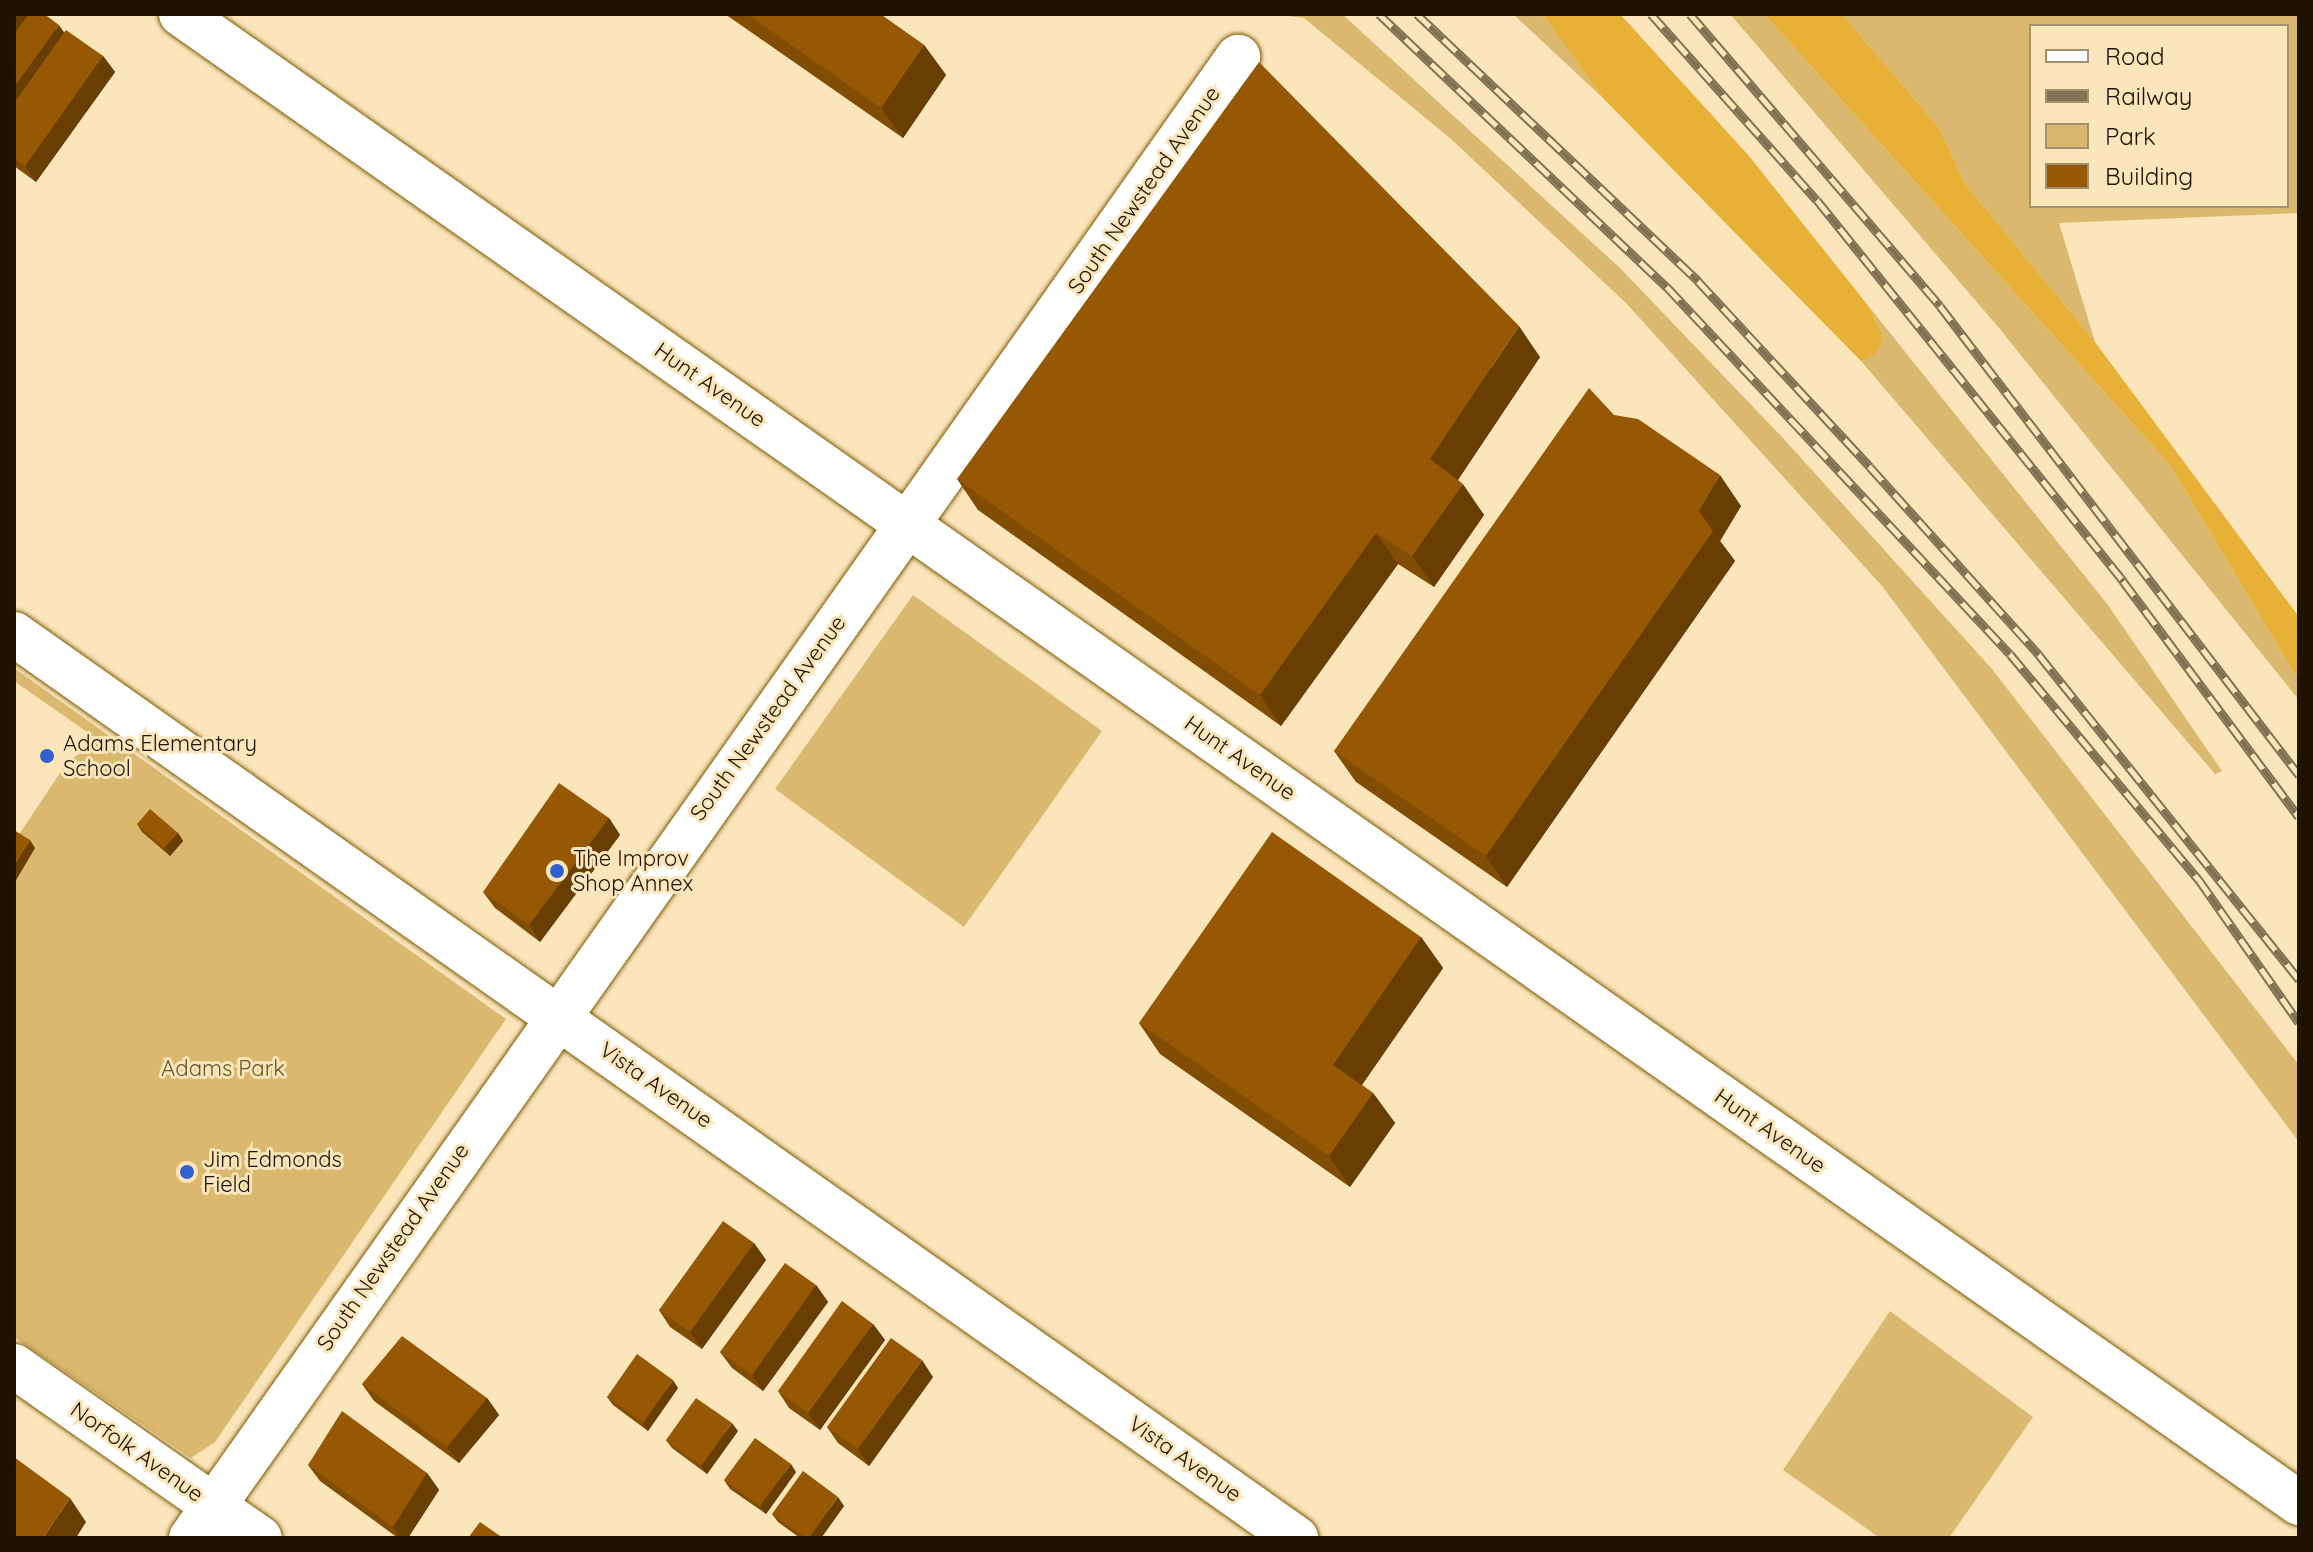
<!DOCTYPE html>
<style>
body{margin:0}
#map{position:relative;width:2313px;height:1552px;overflow:hidden;background:#fbe5bb;font-family:Quicksand,sans-serif}
div>[style]{position:absolute}
[style*='--x']{left:calc(var(--x)*1px);top:calc(var(--y)*1px);width:calc(var(--w)*1px);rotate:calc(var(--a)*1deg)}
.green>*{inset:0;background:#dbb86f}
.forest>*{inset:0;background:#e6b136}
.roads{filter:drop-shadow(0 0 2px #7c5b02) drop-shadow(0 0 2px #7c5b02)}
.street>*{height:44px;margin:-22px;padding:0 22px;transform-origin:22px;border-radius:22px;background:#fff}
.rail>*{height:9px;margin-top:-4.5px;transform-origin:0;background:repeating-linear-gradient(90deg,#fbe5bb 0 18px,#807153 0 36px);box-sizing:border-box;border-block:2px solid #807153}
.wall>*{inset:0;background:#814c03}
.shaded-wall>*{inset:0;background:#693e02}
.building>*{inset:0;background:#965803}
.dots>*{width:22px;height:22px;translate:-50% -50%;box-sizing:border-box;border:4px solid #fbe5bb;border-radius:50%}
span{translate:-50% -50%;white-space:nowrap;text-align:center;line-height:1.15;-webkit-text-stroke:6px #fbe5bb;paint-order:stroke}
.street-label{font-size:22px;color:#1e1300}
.poi-label{font-size:22px;color:#1e1300}
.left{translate:0 -50%;text-align:left}
.park-label{font-size:22px;color:#6a5426}
.frame{position:absolute;inset:0;border:16px solid #1e1300;pointer-events:none}
.legend{position:absolute;left:2029px;top:24px;width:260px;height:184px;box-sizing:border-box;background:#fbe5bb;border:2px solid #a39170;margin:0;padding:10px 14px;list-style:none;font-size:24px;color:#1e1300}
.legend li{display:flex;align-items:center;gap:16px;height:40px}
.legend b{width:40px;border:2px solid #a39170}
</style>
<div id="map">
<div class="green">
<i style="clip-path:polygon(1274px 14px,1342px 14px,1620px 268px,1782px 437px,1992px 669px,2299px 1065px,2299px 1142px,1882px 586px,1626px 303px,1451px 139px,1304px 18px)"></i>
<i style="clip-path:polygon(1513px 14px,1542px 14px,1603px 98px)"></i>
<i style="clip-path:polygon(1730px 14px,1764px 14px,2170px 465px,2299px 681px,2299px 700px,1999px 328px)"></i>
<i style="clip-path:polygon(evenodd,1842px 14px,2299px 14px,2299px 213px,2059px 223px,2095px 342px,1965px 184px,1939px 128px,1842px 14px,2031px 26px,2287px 26px,2287px 206px,2031px 206px,2031px 26px)"></i>
<i style="clip-path:polygon(1870px 308px,2108px 605px,2222px 771px,2215px 774px,1861px 361px,1883px 337px)"></i>
<i style="clip-path:polygon(913px 595px,1102px 731px,964px 927px,775px 789px)"></i>
<i style="clip-path:polygon(14px 668px,506px 1019px,215px 1442px,191px 1458px,14px 1337px,14px 842px,68px 761px,100px 741px,14px 681px)"></i>
<i style="clip-path:polygon(1890px 1311px,2033px 1417px,1949px 1538px,1880px 1538px,1783px 1470px)"></i>
</div>
<div class="forest">
<i style="clip-path:polygon(1542px 14px,1620px 14px,1749px 156px,1870px 308px,1883px 337px,1876px 353px,1861px 361px,1793px 292px,1603px 98px)"></i>
<i style="clip-path:polygon(1764px 14px,1842px 14px,1939px 128px,1965px 184px,2095px 342px,2299px 617px,2299px 681px,2170px 465px)"></i>
</div>
<div class="roads">
<div class="street">
<i style="--x:181;--y:14;--w:2589;--a:35.11"></i>
<i style="--x:14;--y:634;--w:1569;--a:35.19"></i>
<i style="--x:14;--y:1366;--w:300;--a:35"></i>
<i style="--x:191;--y:1538;--w:1814;--a:-54.74"></i>
</div>
</div>
<div class="rail">
<i style="--x:1379;--y:14;--w:397;--a:43.5"></i>
<i style="--x:1667;--y:287;--w:502;--a:46.94"></i>
<i style="--x:2010;--y:654;--w:295;--a:50.1"></i>
<i style="--x:2199;--y:880;--w:174;--a:55"></i>
<i style="--x:1417;--y:14;--w:388;--a:43.5"></i>
<i style="--x:1698;--y:281;--w:253;--a:47.2"></i>
<i style="--x:1870;--y:467;--w:253;--a:48"></i>
<i style="--x:2039;--y:655;--w:416;--a:51.3"></i>
<i style="--x:1651;--y:14;--w:249;--a:48.3"></i>
<i style="--x:1817;--y:200;--w:489;--a:51.2"></i>
<i style="--x:2123;--y:581;--w:294;--a:53.3"></i>
<i style="--x:1690;--y:14;--w:384;--a:49.4"></i>
<i style="--x:1940;--y:306;--w:591;--a:52.57"></i>
</div>
<div class="wall">
<i style="clip-path:polygon(14px 14px,64px 32px,103px 56px,115px 72px,36px 182px,14px 166px)"></i>
<i style="clip-path:polygon(725px 14px,880px 14px,924px 45px,946px 75px,903px 138px)"></i>
<i style="clip-path:polygon(1540px 357px,1458px 480px,1484px 515px,1434px 587px,1398px 564px,1281px 726px,978px 510px,957px 479px)"></i>
<i style="clip-path:polygon(1614px 415px,1741px 506px,1720px 541px,1735px 561px,1507px 887px,1356px 782px,1334px 751px)"></i>
<i style="clip-path:polygon(609px 818px,620px 835px,540px 942px,495px 908px,483px 892px)"></i>
<i style="clip-path:polygon(137px 824px,178px 833px,183px 841px,170px 856px,142px 832px)"></i>
<i style="clip-path:polygon(1421px 937px,1443px 968px,1362px 1085px,1373px 1093px,1395px 1123px,1350px 1187px,1160px 1054px,1139px 1023px)"></i>
<i style="clip-path:polygon(754px 1243px,766px 1260px,702px 1349px,670px 1327px,659px 1310px)"></i>
<i style="clip-path:polygon(816px 1285px,828px 1302px,763px 1391px,732px 1368px,720px 1352px)"></i>
<i style="clip-path:polygon(873px 1324px,885px 1340px,820px 1430px,789px 1408px,778px 1391px)"></i>
<i style="clip-path:polygon(933px 1377px,869px 1466px,838px 1443px,827px 1427px)"></i>
<i style="clip-path:polygon(362px 1384px,487px 1398px,499px 1415px,459px 1463px,374px 1401px)"></i>
<i style="clip-path:polygon(678px 1388px,648px 1431px,613px 1405px,607px 1397px)"></i>
<i style="clip-path:polygon(738px 1431px,707px 1474px,672px 1448px,666px 1440px)"></i>
<i style="clip-path:polygon(308px 1465px,427px 1473px,439px 1490px,408px 1538px,398px 1538px,320px 1481px)"></i>
<i style="clip-path:polygon(796px 1472px,766px 1514px,730px 1489px,724px 1480px)"></i>
<i style="clip-path:polygon(844px 1506px,821px 1538px,800px 1538px,778px 1522px,772px 1514px)"></i>
</div>
<div class="shaded-wall">
<i style="clip-path:polygon(14px 14px,30px 14px,14px 37px)"></i>
<i style="clip-path:polygon(59px 25px,70px 41px,14px 120px,14px 87px)"></i>
<i style="clip-path:polygon(924px 45px,946px 75px,903px 138px,881px 108px)"></i>
<i style="clip-path:polygon(103px 56px,115px 72px,36px 182px,25px 166px)"></i>
<i style="clip-path:polygon(1519px 326px,1540px 357px,1451px 490px,1430px 459px)"></i>
<i style="clip-path:polygon(1720px 475px,1741px 506px,1720px 541px,1735px 561px,1507px 887px,1486px 856px)"></i>
<i style="clip-path:polygon(1463px 484px,1484px 515px,1434px 587px,1412px 556px)"></i>
<i style="clip-path:polygon(1376px 533px,1398px 564px,1281px 726px,1260px 695px)"></i>
<i style="clip-path:polygon(609px 818px,620px 835px,540px 942px,529px 925px)"></i>
<i style="clip-path:polygon(178px 833px,183px 841px,170px 856px,164px 848px)"></i>
<i style="clip-path:polygon(30px 840px,35px 848px,15px 882px,14px 865px)"></i>
<i style="clip-path:polygon(1421px 937px,1443px 968px,1354px 1096px,1333px 1065px)"></i>
<i style="clip-path:polygon(1373px 1093px,1395px 1123px,1350px 1187px,1329px 1156px)"></i>
<i style="clip-path:polygon(754px 1243px,766px 1260px,702px 1349px,690px 1332px)"></i>
<i style="clip-path:polygon(816px 1285px,828px 1302px,763px 1391px,752px 1375px)"></i>
<i style="clip-path:polygon(873px 1324px,885px 1340px,820px 1430px,808px 1413px)"></i>
<i style="clip-path:polygon(922px 1360px,933px 1377px,869px 1466px,858px 1449px)"></i>
<i style="clip-path:polygon(673px 1380px,678px 1388px,648px 1431px,643px 1423px)"></i>
<i style="clip-path:polygon(487px 1398px,499px 1415px,459px 1463px,447px 1447px)"></i>
<i style="clip-path:polygon(732px 1423px,738px 1431px,707px 1474px,701px 1466px)"></i>
<i style="clip-path:polygon(791px 1464px,796px 1472px,766px 1514px,760px 1506px)"></i>
<i style="clip-path:polygon(427px 1473px,439px 1490px,408px 1538px,401px 1538px,393px 1527px)"></i>
<i style="clip-path:polygon(838px 1497px,844px 1506px,821px 1538px,809px 1538px)"></i>
<i style="clip-path:polygon(70px 1498px,86px 1522px,76px 1538px,43px 1538px)"></i>
</div>
<div class="building">
<i style="clip-path:polygon(29px 14px,44px 14px,59px 25px,14px 87px,14px 34px)"></i>
<i style="clip-path:polygon(747px 14px,880px 14px,924px 45px,881px 108px)"></i>
<i style="clip-path:polygon(66px 30px,103px 56px,25px 166px,14px 158px,14px 103px)"></i>
<i style="clip-path:polygon(1259px 62px,1519px 326px,1430px 459px,1463px 484px,1412px 556px,1376px 533px,1260px 695px,957px 479px)"></i>
<i style="clip-path:polygon(1589px 388px,1614px 415px,1638px 419px,1720px 475px,1699px 511px,1713px 531px,1486px 856px,1334px 751px)"></i>
<i style="clip-path:polygon(559px 783px,609px 818px,529px 925px,483px 892px)"></i>
<i style="clip-path:polygon(150px 809px,178px 833px,164px 848px,137px 824px)"></i>
<i style="clip-path:polygon(14px 830px,30px 840px,14px 865px)"></i>
<i style="clip-path:polygon(1272px 832px,1421px 937px,1333px 1065px,1373px 1093px,1329px 1156px,1139px 1023px)"></i>
<i style="clip-path:polygon(723px 1221px,754px 1243px,690px 1332px,659px 1310px)"></i>
<i style="clip-path:polygon(785px 1263px,816px 1285px,752px 1375px,720px 1352px)"></i>
<i style="clip-path:polygon(842px 1301px,873px 1324px,808px 1413px,778px 1391px)"></i>
<i style="clip-path:polygon(402px 1336px,487px 1398px,447px 1447px,362px 1384px)"></i>
<i style="clip-path:polygon(891px 1338px,922px 1360px,858px 1449px,827px 1427px)"></i>
<i style="clip-path:polygon(637px 1354px,673px 1380px,643px 1423px,607px 1397px)"></i>
<i style="clip-path:polygon(696px 1398px,732px 1423px,701px 1466px,666px 1440px)"></i>
<i style="clip-path:polygon(342px 1411px,427px 1473px,393px 1527px,308px 1465px)"></i>
<i style="clip-path:polygon(755px 1438px,791px 1464px,760px 1506px,724px 1480px)"></i>
<i style="clip-path:polygon(14px 1457px,70px 1498px,43px 1538px,14px 1538px)"></i>
<i style="clip-path:polygon(803px 1471px,838px 1497px,809px 1538px,806px 1538px,772px 1514px)"></i>
<i style="clip-path:polygon(480px 1522px,503px 1538px,468px 1538px)"></i>
</div>
<div class="dots">
<i style="left:47px;top:756px;background:#3160cf"></i>
<i style="left:557px;top:871px;background:#3160cf"></i>
<i style="left:187px;top:1172px;background:#3160cf"></i>
</div>
<div class="street-label">
<span style="left:1144px;top:190px;rotate:-55deg">South Newstead Avenue</span>
<span style="left:710px;top:385px;rotate:35deg">Hunt Avenue</span>
<span style="left:768px;top:718px;rotate:-54deg">South Newstead Avenue</span>
<span style="left:1240px;top:758px;rotate:35deg">Hunt Avenue</span>
<span style="left:656px;top:1085px;rotate:35deg">Vista Avenue</span>
<span style="left:1770px;top:1131px;rotate:35deg">Hunt Avenue</span>
<span style="left:393px;top:1247px;rotate:-55deg">South Newstead Avenue</span>
<span style="left:137px;top:1452px;rotate:35deg">Norfolk Avenue</span>
<span style="left:1185px;top:1459px;rotate:35deg">Vista Avenue</span>
</div>
<div class="poi-label">
<span class="left" style="left:63px;top:756px">Adams Elementary<br>School</span>
<span class="left" style="left:573px;top:871px">The Improv<br>Shop Annex</span>
<span class="left" style="left:203px;top:1172px">Jim Edmonds<br>Field</span>
</div>
<div class="park-label">
<span style="left:223px;top:1069px">Adams Park</span>
</div>
<div class="frame"></div>
<ul class="legend">
<li><b style="height:10px;background:#fff"></b>Road</li>
<li><b style="height:10px;background:#807153"></b>Railway</li>
<li><b style="height:22px;background:#dbb86f"></b>Park</li>
<li><b style="height:22px;background:#965803"></b>Building</li>
</ul>
</div>
